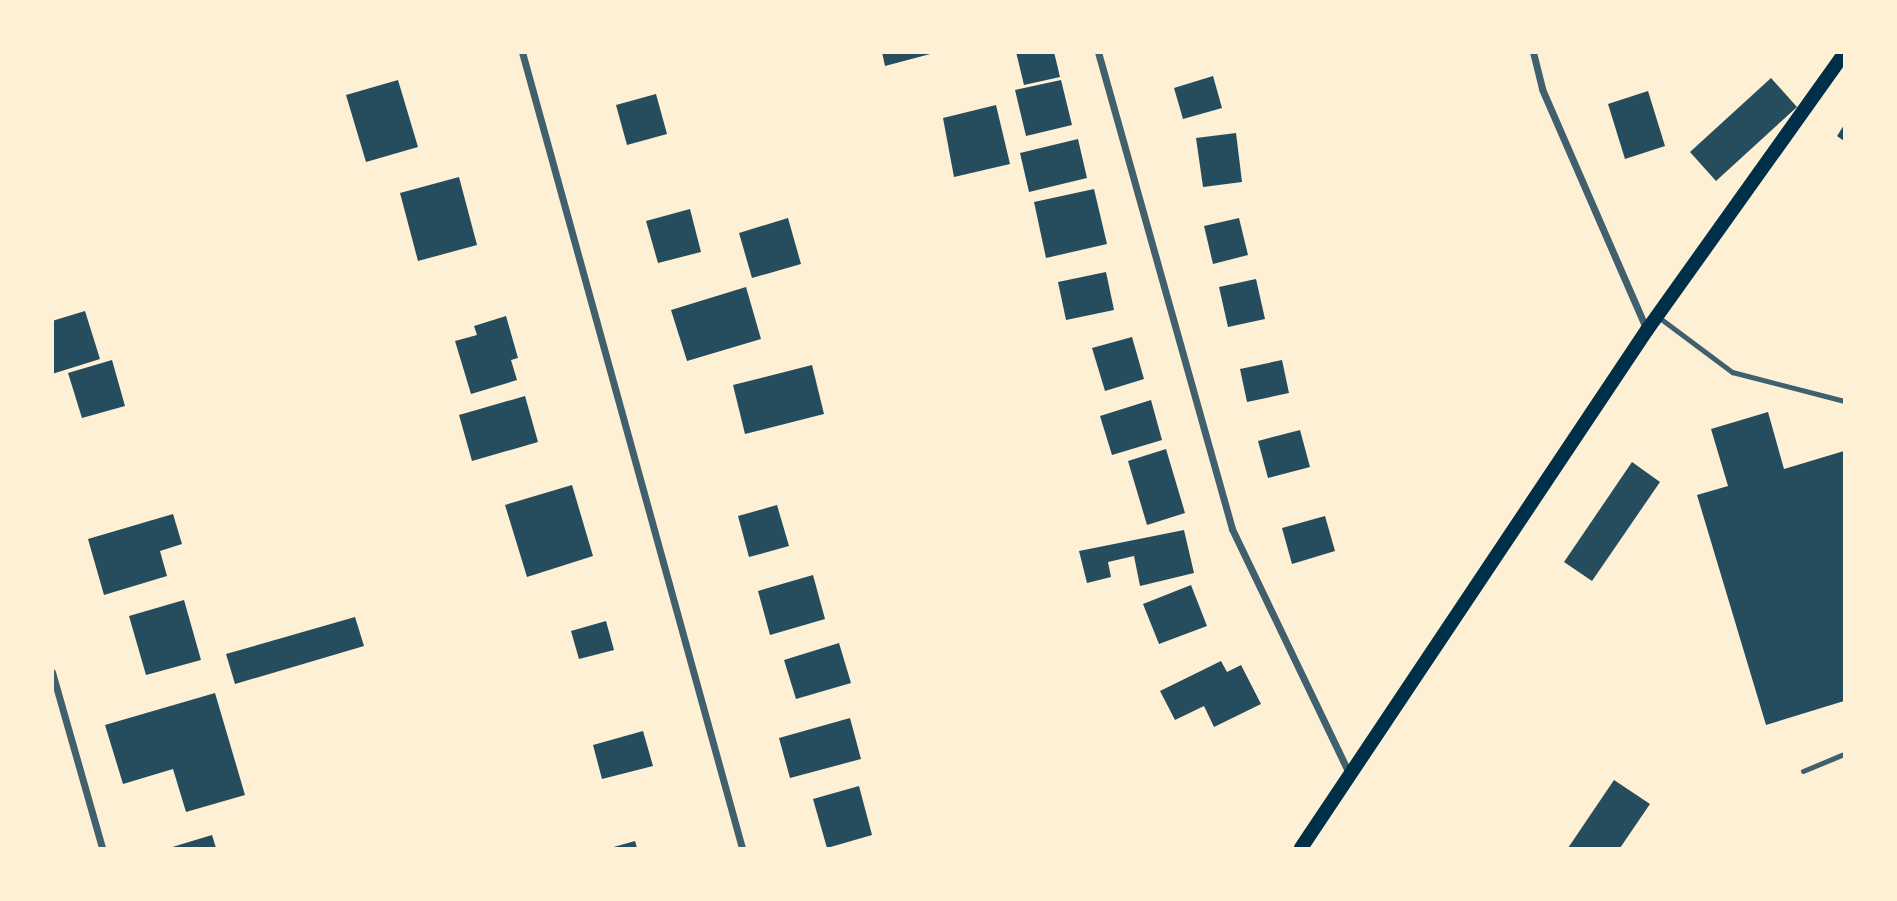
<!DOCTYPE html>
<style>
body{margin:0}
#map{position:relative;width:1897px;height:901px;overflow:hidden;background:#fdf0d5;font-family:"Open Sans",sans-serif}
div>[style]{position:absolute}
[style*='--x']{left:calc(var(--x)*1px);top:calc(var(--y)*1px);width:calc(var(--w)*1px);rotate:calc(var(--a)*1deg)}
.building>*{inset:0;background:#264d5e}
.service>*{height:5px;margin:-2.5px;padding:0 2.5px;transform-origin:2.5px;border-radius:2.5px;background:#3f606c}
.minor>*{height:7px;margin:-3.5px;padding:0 3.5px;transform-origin:3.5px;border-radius:3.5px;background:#3f606c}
.secondary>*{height:14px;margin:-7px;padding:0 7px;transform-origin:7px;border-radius:7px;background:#003049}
span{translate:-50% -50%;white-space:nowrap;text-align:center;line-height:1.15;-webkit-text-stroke:5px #fdf0d5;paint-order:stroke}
.frame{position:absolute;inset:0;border:54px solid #fdf0d5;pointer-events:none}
</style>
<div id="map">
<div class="building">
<i style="clip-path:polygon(882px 52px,934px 52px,934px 53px,885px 66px)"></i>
<i style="clip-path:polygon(1016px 52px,1054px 52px,1060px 77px,1024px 85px)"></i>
<i style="clip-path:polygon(1213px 76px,1222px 108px,1183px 119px,1174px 88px)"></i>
<i style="clip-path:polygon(1771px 78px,1797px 107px,1716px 181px,1690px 152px)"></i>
<i style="clip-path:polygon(398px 80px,418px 147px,366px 162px,346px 95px)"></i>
<i style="clip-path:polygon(1061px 80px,1072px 125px,1026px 136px,1015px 90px)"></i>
<i style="clip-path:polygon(1648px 91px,1665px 146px,1625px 159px,1608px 104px)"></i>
<i style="clip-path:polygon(656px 94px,667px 134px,627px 145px,616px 105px)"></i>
<i style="clip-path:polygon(996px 105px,1010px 164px,954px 177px,943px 118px)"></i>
<i style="clip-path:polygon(1844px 125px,1844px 141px,1837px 136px)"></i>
<i style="clip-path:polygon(1236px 133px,1242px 182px,1203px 187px,1196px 138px)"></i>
<i style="clip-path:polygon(1078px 139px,1087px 178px,1029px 192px,1020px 153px)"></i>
<i style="clip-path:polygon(459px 177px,477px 245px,418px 261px,400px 193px)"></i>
<i style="clip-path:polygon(1094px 189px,1107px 244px,1046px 258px,1034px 202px)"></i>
<i style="clip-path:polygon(690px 209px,701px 252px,658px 263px,646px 221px)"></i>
<i style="clip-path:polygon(788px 218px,801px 264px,752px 278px,739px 233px)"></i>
<i style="clip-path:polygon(1239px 218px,1248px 255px,1213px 264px,1204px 226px)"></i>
<i style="clip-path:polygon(1106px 272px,1114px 310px,1066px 320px,1058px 282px)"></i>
<i style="clip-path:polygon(1256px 279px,1265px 319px,1228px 327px,1219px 287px)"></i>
<i style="clip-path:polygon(746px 287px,761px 339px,687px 361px,671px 310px)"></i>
<i style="clip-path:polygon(85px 311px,100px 359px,52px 374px,52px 321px)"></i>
<i style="clip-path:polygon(506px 316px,518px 358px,511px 360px,517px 380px,471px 394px,455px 341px,477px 335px,474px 326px)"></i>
<i style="clip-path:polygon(1132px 337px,1144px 379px,1105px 391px,1092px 348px)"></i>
<i style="clip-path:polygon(112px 360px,125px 406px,82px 418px,68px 373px)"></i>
<i style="clip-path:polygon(1282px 360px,1289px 393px,1247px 402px,1240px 369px)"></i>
<i style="clip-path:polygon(812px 365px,824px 414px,745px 434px,733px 385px)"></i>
<i style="clip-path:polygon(525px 396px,538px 442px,472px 461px,459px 415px)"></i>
<i style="clip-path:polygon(1151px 400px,1162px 440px,1112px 455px,1100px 416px)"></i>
<i style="clip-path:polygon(1768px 412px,1784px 469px,1844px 451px,1844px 701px,1766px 725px,1697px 495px,1728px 486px,1711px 429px)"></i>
<i style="clip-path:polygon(1300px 430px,1310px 467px,1268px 478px,1258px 441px)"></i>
<i style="clip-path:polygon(1166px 449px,1185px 513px,1147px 525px,1128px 461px)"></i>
<i style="clip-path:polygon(1632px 462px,1660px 482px,1592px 581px,1564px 562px)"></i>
<i style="clip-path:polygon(572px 485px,593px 556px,527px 577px,505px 505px)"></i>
<i style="clip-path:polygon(777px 505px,789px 546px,749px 557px,738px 516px)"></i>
<i style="clip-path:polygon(173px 514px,182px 544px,160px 551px,167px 576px,104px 595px,88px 539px)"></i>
<i style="clip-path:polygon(1325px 516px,1335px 551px,1292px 564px,1282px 528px)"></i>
<i style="clip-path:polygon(1184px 530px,1194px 573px,1140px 586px,1134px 556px,1108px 562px,1111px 577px,1087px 583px,1079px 551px)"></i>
<i style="clip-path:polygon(813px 575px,825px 619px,770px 635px,758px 591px)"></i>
<i style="clip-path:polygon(1191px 585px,1207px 626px,1159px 644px,1143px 604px)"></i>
<i style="clip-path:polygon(184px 600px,201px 660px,146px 675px,129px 616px)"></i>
<i style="clip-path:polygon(355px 617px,364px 646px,235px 684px,226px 654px)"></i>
<i style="clip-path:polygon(606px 621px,614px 650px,579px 659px,571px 631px)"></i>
<i style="clip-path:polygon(839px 643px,851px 683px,796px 699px,784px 660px)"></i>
<i style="clip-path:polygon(1221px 661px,1227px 672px,1241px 665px,1261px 704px,1214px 727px,1204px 706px,1175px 720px,1160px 691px)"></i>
<i style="clip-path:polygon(215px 693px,245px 795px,186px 812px,173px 769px,123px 784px,105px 725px)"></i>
<i style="clip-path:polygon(850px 718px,861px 759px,790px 778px,779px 738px)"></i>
<i style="clip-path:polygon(643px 731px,653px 766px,602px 779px,593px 745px)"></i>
<i style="clip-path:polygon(1614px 780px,1650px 804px,1620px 848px,1568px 848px)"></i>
<i style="clip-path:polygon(859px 786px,872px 835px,827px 848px,813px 799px)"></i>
<i style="clip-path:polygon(212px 835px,216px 848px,169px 848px)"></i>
<i style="clip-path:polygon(635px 841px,637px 848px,610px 848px)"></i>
</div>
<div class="service">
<i style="--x:1657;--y:316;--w:94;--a:36.7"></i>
<i style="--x:1732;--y:372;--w:116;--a:14.5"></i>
<i style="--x:1803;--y:771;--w:44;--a:-22.5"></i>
</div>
<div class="minor">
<i style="--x:522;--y:52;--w:826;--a:74.55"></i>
<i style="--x:1098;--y:52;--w:495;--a:74.3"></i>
<i style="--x:1232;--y:529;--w:273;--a:64.4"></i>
<i style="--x:1533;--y:52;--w:38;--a:76"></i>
<i style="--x:1542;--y:89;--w:263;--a:66.5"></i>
<i style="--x:52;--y:672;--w:183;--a:74.1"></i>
</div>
<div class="secondary">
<i style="--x:1301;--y:848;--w:623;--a:-56.26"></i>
<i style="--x:1647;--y:330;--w:339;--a:-54.5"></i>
</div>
<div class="frame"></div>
</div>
